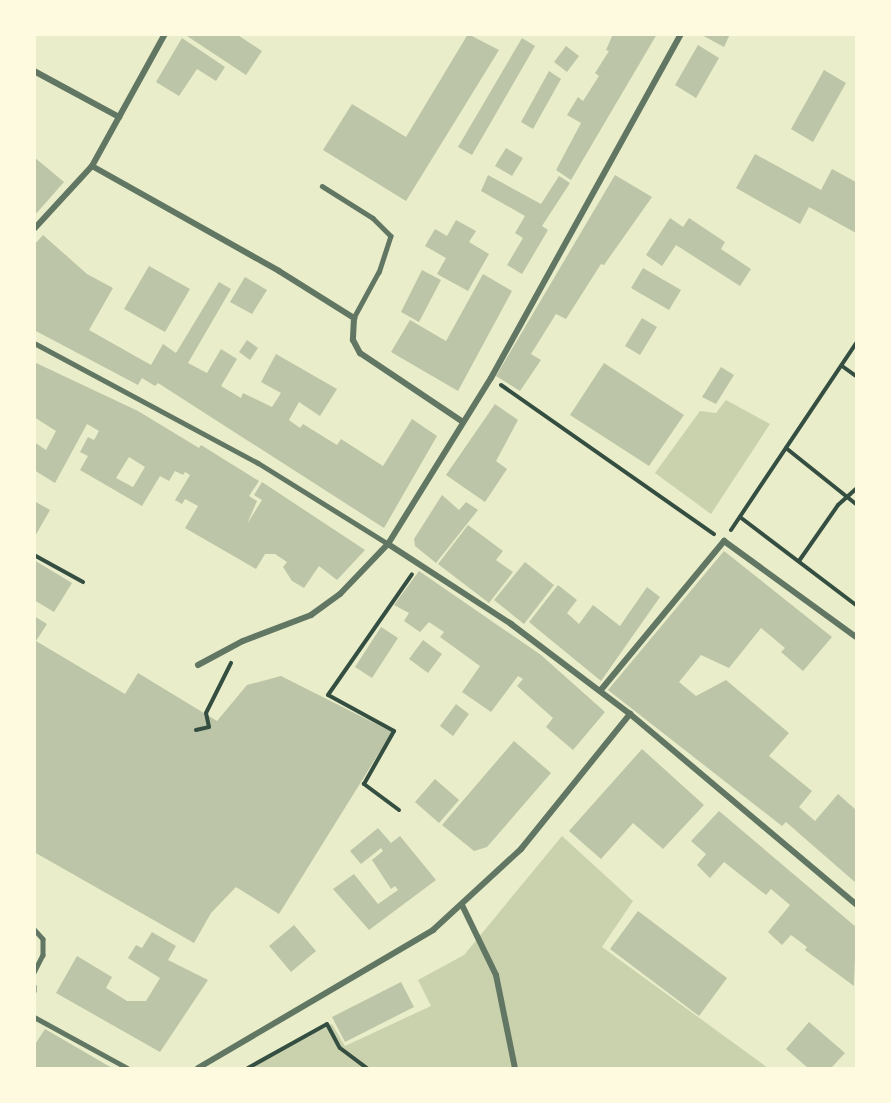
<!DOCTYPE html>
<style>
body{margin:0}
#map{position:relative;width:891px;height:1103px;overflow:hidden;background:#e9edc9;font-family:"Roboto Condensed",sans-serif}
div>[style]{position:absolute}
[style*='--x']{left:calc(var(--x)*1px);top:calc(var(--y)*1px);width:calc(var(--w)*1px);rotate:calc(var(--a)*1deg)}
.green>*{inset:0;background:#cad2ad}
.building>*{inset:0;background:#bcc5a7}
.path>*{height:4px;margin:-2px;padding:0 2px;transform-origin:2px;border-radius:2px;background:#344e41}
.service>*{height:4.5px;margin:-2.25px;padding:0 2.25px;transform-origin:2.25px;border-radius:2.25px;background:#617663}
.pedestrian>*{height:5px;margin:-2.5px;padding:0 2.5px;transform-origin:2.5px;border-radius:2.5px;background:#617663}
.minor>*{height:6px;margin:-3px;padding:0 3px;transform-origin:3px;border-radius:3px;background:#617663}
span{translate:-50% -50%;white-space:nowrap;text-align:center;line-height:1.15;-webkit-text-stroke:6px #fefae0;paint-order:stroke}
.frame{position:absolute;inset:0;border:36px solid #fefae0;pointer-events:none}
</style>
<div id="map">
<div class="green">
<i style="clip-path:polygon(726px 400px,770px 424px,711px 514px,655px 473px,700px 411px,716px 413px)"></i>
<i style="clip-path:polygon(562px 836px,633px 901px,602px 947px,768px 1068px,252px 1068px,332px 1024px,345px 1046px,431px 1006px,418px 980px,464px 955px)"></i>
</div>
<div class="building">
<i style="clip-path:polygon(184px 34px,236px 34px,262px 51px,246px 75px)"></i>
<i style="clip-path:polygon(468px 34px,499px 50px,406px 201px,323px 150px,352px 104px,406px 137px)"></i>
<i style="clip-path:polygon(613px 34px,657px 34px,571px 180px,556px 170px,581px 123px,567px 115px,578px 97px,583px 101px,599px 76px,595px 73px,609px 51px,606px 50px)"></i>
<i style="clip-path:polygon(700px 34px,730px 34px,724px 47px)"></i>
<i style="clip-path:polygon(182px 38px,225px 67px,216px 81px,197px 69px,179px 96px,156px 82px)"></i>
<i style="clip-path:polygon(522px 38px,535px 46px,472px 155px,458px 147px)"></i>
<i style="clip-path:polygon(698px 45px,719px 58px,696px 98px,675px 85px)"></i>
<i style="clip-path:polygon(566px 46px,579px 56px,567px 72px,554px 62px)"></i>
<i style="clip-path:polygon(824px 70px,846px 83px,813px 142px,791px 129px)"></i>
<i style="clip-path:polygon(549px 71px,561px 79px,533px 129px,521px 122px)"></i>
<i style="clip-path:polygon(506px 148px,523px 158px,512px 176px,495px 166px)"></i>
<i style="clip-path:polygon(755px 154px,821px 190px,832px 169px,856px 182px,856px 233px,809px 207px,800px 224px,736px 188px)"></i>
<i style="clip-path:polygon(34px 157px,64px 182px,34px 216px)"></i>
<i style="clip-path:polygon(488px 175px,541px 204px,559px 176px,570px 183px,542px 226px,548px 230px,522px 274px,507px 265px,523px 238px,515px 233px,525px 216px,481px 191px)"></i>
<i style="clip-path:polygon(615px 175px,652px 197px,604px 265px,601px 264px,566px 319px,556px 314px,531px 354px,541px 360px,520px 391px,496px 376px)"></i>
<i style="clip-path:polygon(670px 218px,683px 227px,689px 218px,725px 242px,721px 249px,751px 269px,740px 286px,676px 245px,662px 266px,646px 255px)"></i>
<i style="clip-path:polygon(456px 220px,476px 231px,469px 242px,489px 254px,468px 291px,437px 274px,446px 258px,425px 246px,435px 229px,447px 236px)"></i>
<i style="clip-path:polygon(43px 235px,87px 274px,113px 288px,89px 330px,151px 365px,163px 344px,176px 353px,219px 282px,231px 289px,188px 363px,207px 373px,221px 349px,237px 359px,221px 386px,241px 398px,243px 393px,272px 407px,281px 393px,261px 382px,276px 354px,337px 389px,320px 416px,299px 402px,289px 420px,300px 428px,303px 424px,337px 445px,341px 439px,383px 466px,412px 419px,437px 436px,384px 528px,158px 383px,155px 386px,142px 378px,138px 385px,34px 330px,34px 245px)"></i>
<i style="clip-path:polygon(149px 266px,190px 289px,165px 332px,124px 309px)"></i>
<i style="clip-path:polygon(643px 268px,681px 290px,669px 310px,631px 288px)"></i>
<i style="clip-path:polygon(422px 270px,441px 280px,419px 322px,401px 312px)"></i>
<i style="clip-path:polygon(483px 274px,512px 291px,458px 391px,391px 352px,410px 320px,446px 341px)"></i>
<i style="clip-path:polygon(245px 277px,267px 290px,252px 314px,230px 302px)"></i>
<i style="clip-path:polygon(642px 318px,657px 327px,640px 355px,625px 346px)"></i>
<i style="clip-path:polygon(247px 340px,258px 348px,250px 360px,239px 352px)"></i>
<i style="clip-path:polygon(evenodd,34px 362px,138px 411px,199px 448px,201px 445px,259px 481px,249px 496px,257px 501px,247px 524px,262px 500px,254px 495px,262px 482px,365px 550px,337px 580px,319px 566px,304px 588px,292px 581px,283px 567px,287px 562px,275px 554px,265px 554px,256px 569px,185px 528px,198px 506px,185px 499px,182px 504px,175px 500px,190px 475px,185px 472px,183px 475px,175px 471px,169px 481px,160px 476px,142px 506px,80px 470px,88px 456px,80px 452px,88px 437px,94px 440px,99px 431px,87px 424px,55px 483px,34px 470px,34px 442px,46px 450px,56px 431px,34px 417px,34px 362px,129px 457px,145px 467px,133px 487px,116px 478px,129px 457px)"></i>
<i style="clip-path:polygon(604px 363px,684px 415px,649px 466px,570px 415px)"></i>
<i style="clip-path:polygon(721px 367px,734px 375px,716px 404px,702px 397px)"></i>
<i style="clip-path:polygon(495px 404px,518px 420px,496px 461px,507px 469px,485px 502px,446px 475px)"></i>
<i style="clip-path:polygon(442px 495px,459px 510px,466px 502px,478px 510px,436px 563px,415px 546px,414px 539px)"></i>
<i style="clip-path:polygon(34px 501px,50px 510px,34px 538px)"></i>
<i style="clip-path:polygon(468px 525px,503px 551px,496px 560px,513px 572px,489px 603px,438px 564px)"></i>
<i style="clip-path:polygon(724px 551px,832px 637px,803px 671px,781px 652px,785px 648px,761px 628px,729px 668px,701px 655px,679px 682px,696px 696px,726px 680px,789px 733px,769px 756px,812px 791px,799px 807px,815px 821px,838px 794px,856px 810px,856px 883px,786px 822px,782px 826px,608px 690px)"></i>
<i style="clip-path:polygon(34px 560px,72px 583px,54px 612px,34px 600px)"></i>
<i style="clip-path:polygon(525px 562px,554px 585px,524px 624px,494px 600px)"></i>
<i style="clip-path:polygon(419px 571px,541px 655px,605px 712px,573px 750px,546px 727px,553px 718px,517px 686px,523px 679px,518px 676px,491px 712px,462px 692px,480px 666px,440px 637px,444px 632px,429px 622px,420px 632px,404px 621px,409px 613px,394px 605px)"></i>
<i style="clip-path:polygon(558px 585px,577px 600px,567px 613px,579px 624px,593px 605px,620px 626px,647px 587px,660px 597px,601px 681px,529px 622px)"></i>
<i style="clip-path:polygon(34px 616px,47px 624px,36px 641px,125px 694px,138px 673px,217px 721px,247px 685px,281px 676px,392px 732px,279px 914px,236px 887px,211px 913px,194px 943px,34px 852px)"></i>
<i style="clip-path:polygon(381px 627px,398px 638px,372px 678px,355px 667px)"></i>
<i style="clip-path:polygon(423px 640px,442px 654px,428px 673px,409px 659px)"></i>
<i style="clip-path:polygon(456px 704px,469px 714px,453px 736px,440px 726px)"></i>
<i style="clip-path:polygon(514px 741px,551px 773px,487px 847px,474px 851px,442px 825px)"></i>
<i style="clip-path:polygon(642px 749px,704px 805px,663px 849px,633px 823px,601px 859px,569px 831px)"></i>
<i style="clip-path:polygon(435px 779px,459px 800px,439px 823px,415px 802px)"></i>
<i style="clip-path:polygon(719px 811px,856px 927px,854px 986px,805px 950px,807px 947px,791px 935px,782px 945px,768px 932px,790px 905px,771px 889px,766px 895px,724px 862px,710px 878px,697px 865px,706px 854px,691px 841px)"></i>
<i style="clip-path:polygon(378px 828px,391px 843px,400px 836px,436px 880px,369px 930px,333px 889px,354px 874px,378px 904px,398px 890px,395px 886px,391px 889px,372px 860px,383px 851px,381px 848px,361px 864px,350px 851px)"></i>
<i style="clip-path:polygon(638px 911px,727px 978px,699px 1016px,610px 949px)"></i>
<i style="clip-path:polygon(294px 925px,316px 951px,291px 972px,269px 946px)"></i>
<i style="clip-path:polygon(152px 932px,176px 946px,168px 960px,208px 980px,160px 1052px,56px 993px,77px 956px,112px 977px,106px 988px,127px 1001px,146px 1001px,160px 978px,128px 958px,136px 945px,142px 948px)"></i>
<i style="clip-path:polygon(401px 982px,414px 1007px,345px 1042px,332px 1017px)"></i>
<i style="clip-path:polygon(809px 1022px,845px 1053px,831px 1068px,808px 1068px,786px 1049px)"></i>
<i style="clip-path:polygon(45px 1029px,112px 1068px,34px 1068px,34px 1046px)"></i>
</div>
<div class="path">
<i style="--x:842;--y:366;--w:17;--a:36"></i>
<i style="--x:501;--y:385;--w:260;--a:35"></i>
<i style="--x:786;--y:448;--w:90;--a:38.7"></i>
<i style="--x:740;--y:517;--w:146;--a:37.2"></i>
<i style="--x:731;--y:530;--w:225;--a:-56.2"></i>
<i style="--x:34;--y:555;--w:56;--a:28.9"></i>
<i style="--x:799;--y:561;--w:68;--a:-55.1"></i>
<i style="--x:838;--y:505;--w:24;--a:-42"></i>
<i style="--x:196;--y:730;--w:13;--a:-13"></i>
<i style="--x:209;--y:727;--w:14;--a:-102"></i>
<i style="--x:206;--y:713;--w:56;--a:-63.4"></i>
<i style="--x:399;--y:810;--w:44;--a:-143.4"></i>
<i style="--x:364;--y:784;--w:61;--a:-60.5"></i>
<i style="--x:394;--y:731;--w:75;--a:-151.4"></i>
<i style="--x:328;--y:695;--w:147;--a:-55.2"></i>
<i style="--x:248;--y:1068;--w:90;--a:-29.1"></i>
<i style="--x:327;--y:1024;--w:27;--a:62"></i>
<i style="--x:340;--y:1048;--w:34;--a:37"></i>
</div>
<div class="service">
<i style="--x:322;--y:186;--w:60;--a:32.1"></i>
<i style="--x:373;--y:218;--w:25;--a:45"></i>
<i style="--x:391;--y:236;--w:38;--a:108"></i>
<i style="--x:379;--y:272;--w:52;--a:118.5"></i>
<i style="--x:34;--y:929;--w:13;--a:48"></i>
<i style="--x:43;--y:939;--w:16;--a:90"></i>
<i style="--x:43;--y:955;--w:20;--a:117"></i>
<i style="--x:34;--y:986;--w:5;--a:90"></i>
</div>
<div class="pedestrian">
<i style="--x:34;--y:343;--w:254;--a:28.2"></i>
<i style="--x:258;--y:463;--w:153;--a:31.9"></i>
<i style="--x:34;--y:1017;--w:106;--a:28.7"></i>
</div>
<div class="minor">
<i style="--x:34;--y:71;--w:97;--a:28.4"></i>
<i style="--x:92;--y:166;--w:214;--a:29.3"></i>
<i style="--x:279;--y:271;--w:89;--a:32.1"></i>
<i style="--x:354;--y:318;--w:22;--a:93"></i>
<i style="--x:353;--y:340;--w:15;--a:62"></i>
<i style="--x:360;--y:353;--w:124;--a:33.8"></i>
<i style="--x:34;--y:229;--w:86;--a:-47.4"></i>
<i style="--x:92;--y:166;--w:151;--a:-61.1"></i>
<i style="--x:388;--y:544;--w:147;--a:33"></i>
<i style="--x:511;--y:624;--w:149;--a:37.1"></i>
<i style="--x:630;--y:714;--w:295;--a:40.1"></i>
<i style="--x:198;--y:665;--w:51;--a:-28.1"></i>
<i style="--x:243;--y:641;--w:73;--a:-20.9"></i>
<i style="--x:311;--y:615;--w:36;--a:-36"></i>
<i style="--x:340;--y:594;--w:69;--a:-46.2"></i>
<i style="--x:388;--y:544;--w:195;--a:-58.2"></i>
<i style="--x:491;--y:378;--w:393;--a:-61.1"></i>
<i style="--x:600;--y:691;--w:195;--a:-50.4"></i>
<i style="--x:724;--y:541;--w:163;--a:36"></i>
<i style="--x:462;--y:905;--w:78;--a:64.1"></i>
<i style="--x:496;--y:975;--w:95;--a:78.5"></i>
<i style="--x:198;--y:1068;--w:273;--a:-30.4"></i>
<i style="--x:433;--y:930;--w:120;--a:-42.6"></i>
<i style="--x:521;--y:849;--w:174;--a:-51.1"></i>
</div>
<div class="frame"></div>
</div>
